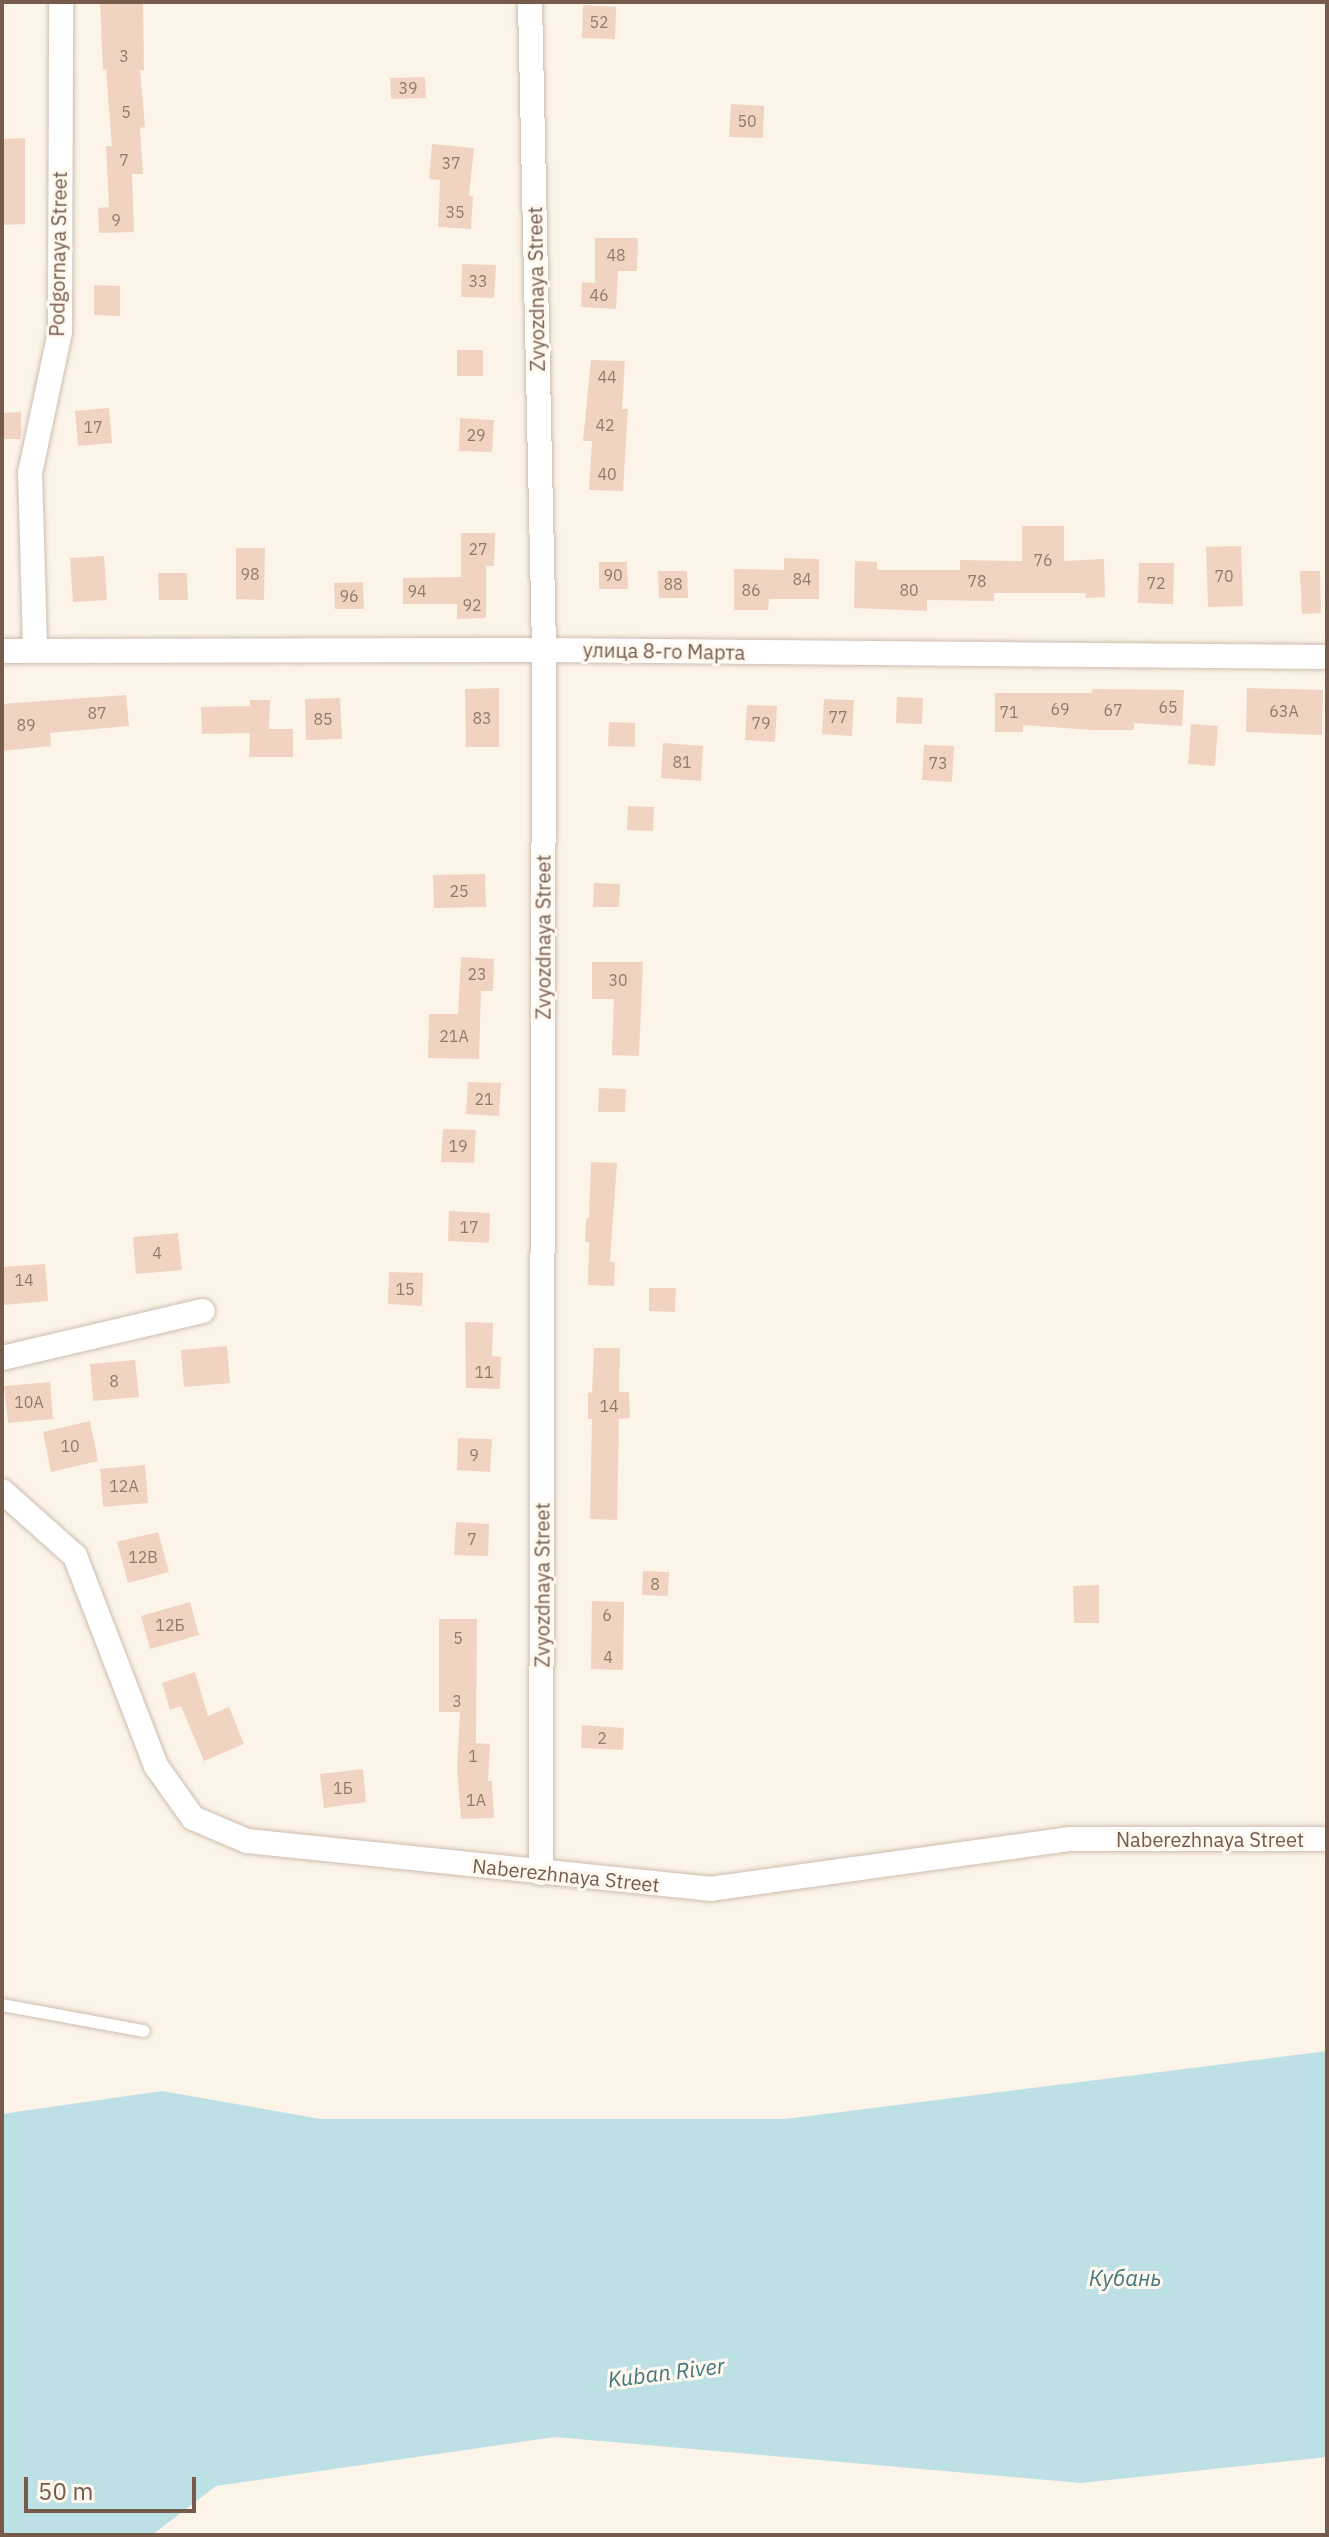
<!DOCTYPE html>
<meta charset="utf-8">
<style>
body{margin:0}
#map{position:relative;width:1329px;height:2537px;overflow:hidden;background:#fcf4e9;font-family:"IBM Plex Sans",sans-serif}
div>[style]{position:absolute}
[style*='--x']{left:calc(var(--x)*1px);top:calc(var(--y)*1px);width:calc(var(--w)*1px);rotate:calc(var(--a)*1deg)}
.water>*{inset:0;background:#bde0e5}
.building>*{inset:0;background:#f0d4c1}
.roads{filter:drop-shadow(0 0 2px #cebcaf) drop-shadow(0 0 2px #cebcaf)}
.service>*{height:12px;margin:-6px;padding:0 6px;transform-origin:6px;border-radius:6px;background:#fff}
.minor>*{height:24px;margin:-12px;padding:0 12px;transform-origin:12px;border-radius:12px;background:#fff}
span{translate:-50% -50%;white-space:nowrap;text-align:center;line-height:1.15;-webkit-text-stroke:6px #fef8ef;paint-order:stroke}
.number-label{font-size:16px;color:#94796a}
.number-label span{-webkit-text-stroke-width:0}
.street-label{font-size:20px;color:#765b4d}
.water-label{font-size:22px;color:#447781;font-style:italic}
.frame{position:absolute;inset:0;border:4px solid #765b4d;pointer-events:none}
.scale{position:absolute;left:24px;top:2477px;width:172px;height:36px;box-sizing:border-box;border:4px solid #765b4d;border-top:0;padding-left:10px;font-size:24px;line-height:28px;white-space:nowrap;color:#765b4d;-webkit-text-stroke:6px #fef8ef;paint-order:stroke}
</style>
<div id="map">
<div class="water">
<i style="clip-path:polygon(1327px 2051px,1327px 2457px,1081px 2483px,555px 2437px,216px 2486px,152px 2535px,2px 2535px,2px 2114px,162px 2091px,321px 2119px,785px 2119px)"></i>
</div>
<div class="building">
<i style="clip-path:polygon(100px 2px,143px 2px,144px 70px,140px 70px,145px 127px,140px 128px,143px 174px,132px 174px,134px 232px,99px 233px,98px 208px,109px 207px,106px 146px,112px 146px,106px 70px,103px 70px)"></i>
<i style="clip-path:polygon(583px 5px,616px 7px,615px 39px,582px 38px)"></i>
<i style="clip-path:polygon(425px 77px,426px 98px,391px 99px,390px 78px)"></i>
<i style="clip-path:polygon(731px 104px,764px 106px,763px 138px,729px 137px)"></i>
<i style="clip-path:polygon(25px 138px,25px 224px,2px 225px,2px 139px)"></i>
<i style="clip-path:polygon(432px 144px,474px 148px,469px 196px,473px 196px,471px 229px,438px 227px,440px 180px,429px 179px)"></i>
<i style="clip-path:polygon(595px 238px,638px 238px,637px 271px,618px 271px,616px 309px,581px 307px,582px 282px,595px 283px)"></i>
<i style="clip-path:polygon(462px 264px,496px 265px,494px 298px,461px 297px)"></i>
<i style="clip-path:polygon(94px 285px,120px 286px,120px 316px,94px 315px)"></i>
<i style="clip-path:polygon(457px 350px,483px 350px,483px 376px,457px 376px)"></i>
<i style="clip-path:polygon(591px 360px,625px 361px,622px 409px,628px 409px,623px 491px,589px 490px,592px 441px,583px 441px)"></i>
<i style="clip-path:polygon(109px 408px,112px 443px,78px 446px,75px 411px)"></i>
<i style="clip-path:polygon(21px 412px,21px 439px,2px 439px,2px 413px)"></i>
<i style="clip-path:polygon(460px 418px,494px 420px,492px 452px,459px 451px)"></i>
<i style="clip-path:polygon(1022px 526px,1064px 526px,1064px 561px,1104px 559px,1105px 597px,1086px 598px,1085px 593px,994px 593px,994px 601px,927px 600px,927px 611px,854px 608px,855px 561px,877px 562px,877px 570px,960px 570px,960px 560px,1022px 561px)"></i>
<i style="clip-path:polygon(461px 533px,495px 533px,494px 566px,486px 566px,486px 618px,457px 619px,457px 604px,403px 604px,403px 578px,461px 577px)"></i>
<i style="clip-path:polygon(1241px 546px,1243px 606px,1208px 607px,1206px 547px)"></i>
<i style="clip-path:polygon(236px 548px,265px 548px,264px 600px,236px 599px)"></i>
<i style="clip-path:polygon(104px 556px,107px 600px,73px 602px,70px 558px)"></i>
<i style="clip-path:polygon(784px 558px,819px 559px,819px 599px,769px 599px,768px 610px,734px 610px,734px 569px,784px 570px)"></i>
<i style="clip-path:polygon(599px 562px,627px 562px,628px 589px,599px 589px)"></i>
<i style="clip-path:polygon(1139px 563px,1174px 563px,1173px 604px,1138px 603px)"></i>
<i style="clip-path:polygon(658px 571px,687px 571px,688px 598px,659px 598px)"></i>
<i style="clip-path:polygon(1300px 571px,1320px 571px,1321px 613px,1302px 614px)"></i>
<i style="clip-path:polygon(158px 573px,187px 573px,188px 600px,159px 600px)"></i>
<i style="clip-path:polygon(363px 582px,364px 609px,335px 609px,334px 583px)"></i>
<i style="clip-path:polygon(499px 688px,499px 747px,466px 747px,465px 689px)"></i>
<i style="clip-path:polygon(1247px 688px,1323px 690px,1322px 735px,1246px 732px)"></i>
<i style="clip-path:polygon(1092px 689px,1184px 690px,1182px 726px,1134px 723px,1134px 730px,1092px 730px,1023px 725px,1023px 732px,995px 732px,995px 693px,1092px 693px)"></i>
<i style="clip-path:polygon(126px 695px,129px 726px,50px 733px,51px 746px,2px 751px,2px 704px)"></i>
<i style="clip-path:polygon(897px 697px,923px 698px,922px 724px,896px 723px)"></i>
<i style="clip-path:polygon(340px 698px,342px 739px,306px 740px,305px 699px)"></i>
<i style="clip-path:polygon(824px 699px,854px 700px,852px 736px,822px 734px)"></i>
<i style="clip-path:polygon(250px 700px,270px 700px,269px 729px,293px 729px,293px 757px,249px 757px,250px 733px,202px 734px,201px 707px,250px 706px)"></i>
<i style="clip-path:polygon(747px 705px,777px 706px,775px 742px,745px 740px)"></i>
<i style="clip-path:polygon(609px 722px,635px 723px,635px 747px,608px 746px)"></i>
<i style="clip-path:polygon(1191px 724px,1218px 726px,1215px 766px,1188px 764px)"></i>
<i style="clip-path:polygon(663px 743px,703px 746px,701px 781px,661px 778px)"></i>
<i style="clip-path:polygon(924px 745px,954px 746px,952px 782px,922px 780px)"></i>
<i style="clip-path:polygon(628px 806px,654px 807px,653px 831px,627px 830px)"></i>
<i style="clip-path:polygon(485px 874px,486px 907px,434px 908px,433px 875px)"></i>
<i style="clip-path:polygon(594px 883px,620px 884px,619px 907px,593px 907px)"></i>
<i style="clip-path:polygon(461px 957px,494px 959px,493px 991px,481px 991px,479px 1059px,428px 1058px,429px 1014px,458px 1014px)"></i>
<i style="clip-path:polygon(592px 962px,643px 962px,639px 1056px,612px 1055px,614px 999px,592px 999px)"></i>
<i style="clip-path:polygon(468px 1082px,501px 1083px,499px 1116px,466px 1114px)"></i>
<i style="clip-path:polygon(599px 1088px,626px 1089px,625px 1112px,598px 1112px)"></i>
<i style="clip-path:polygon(443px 1129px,476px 1130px,474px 1163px,441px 1162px)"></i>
<i style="clip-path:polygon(591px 1162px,617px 1163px,610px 1262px,615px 1262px,614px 1286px,588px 1285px,589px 1242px,585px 1242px,586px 1218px,589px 1218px)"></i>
<i style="clip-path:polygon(449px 1211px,490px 1213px,489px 1243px,448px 1241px)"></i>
<i style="clip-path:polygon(178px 1233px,182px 1270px,136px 1274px,133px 1237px)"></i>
<i style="clip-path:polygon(45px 1264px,48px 1301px,3px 1305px,2px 1267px)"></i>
<i style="clip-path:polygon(389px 1272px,423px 1273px,422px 1306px,388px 1304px)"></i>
<i style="clip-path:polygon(649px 1288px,676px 1288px,675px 1312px,649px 1311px)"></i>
<i style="clip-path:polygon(465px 1322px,493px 1323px,492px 1356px,501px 1357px,500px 1389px,466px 1388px)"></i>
<i style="clip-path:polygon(227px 1346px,230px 1383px,184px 1387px,181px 1350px)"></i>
<i style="clip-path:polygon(594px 1348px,620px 1348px,619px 1392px,629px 1392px,630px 1418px,619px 1419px,617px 1520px,590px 1519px,592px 1419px,588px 1419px,588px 1393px,592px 1392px)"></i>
<i style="clip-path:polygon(135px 1360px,139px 1397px,93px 1401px,90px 1364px)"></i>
<i style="clip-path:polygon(50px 1382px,53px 1419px,8px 1423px,4px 1386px)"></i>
<i style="clip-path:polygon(90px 1421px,98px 1461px,51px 1472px,43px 1432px)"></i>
<i style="clip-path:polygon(458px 1438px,492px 1439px,490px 1472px,457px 1470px)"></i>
<i style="clip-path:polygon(145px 1465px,148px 1503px,103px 1507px,100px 1469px)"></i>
<i style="clip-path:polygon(456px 1522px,489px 1524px,488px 1556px,454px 1555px)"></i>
<i style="clip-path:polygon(158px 1532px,169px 1572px,128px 1583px,117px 1542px)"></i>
<i style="clip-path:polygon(643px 1571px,669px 1572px,668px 1596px,642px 1595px)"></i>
<i style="clip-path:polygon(1099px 1585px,1099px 1623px,1074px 1623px,1073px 1586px)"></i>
<i style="clip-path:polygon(592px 1601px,624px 1602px,623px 1670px,591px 1669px)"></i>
<i style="clip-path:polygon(190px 1602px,199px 1635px,150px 1649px,141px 1616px)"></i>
<i style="clip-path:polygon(439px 1619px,477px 1619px,476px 1743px,490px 1744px,488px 1781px,492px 1781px,494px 1818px,461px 1819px,457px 1768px,460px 1712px,439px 1712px)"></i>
<i style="clip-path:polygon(195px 1672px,208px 1716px,229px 1707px,244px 1744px,204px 1761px,181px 1706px,170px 1710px,162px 1683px)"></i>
<i style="clip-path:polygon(582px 1725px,624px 1728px,623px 1750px,581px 1748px)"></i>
<i style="clip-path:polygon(363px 1769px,366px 1802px,324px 1808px,320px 1774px)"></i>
</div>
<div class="roads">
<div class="service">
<i style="--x:2;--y:2005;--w:144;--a:10.4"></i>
</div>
<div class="minor">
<i style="--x:530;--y:2;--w:648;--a:88.76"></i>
<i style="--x:544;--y:650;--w:1223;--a:90.14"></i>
<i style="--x:35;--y:648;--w:175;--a:-91.6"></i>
<i style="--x:30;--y:473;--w:144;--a:-78"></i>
<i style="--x:60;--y:332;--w:330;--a:-89.8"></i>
<i style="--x:2;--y:651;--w:542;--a:-0.11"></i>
<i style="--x:544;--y:650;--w:783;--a:0.51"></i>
<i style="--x:2;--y:1358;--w:206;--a:-13.2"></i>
<i style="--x:2;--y:1491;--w:98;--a:41.7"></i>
<i style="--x:75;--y:1556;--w:225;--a:68.9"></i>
<i style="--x:156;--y:1766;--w:64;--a:54.6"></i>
<i style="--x:193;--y:1818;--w:59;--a:23.1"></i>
<i style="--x:247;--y:1841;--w:465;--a:5.9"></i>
<i style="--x:710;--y:1889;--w:364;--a:-7.9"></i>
<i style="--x:1071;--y:1839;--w:256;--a:0"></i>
</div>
</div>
<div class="number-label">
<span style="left:599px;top:22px">52</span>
<span style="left:124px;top:56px">3</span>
<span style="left:408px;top:88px">39</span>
<span style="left:126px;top:112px">5</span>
<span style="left:747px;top:121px">50</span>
<span style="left:124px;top:160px">7</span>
<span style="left:451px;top:163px">37</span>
<span style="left:455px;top:212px">35</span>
<span style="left:116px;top:220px">9</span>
<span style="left:616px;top:255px">48</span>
<span style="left:478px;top:281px">33</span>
<span style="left:599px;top:295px">46</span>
<span style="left:607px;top:377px">44</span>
<span style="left:605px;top:425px">42</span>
<span style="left:93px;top:427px">17</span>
<span style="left:476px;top:435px">29</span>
<span style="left:607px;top:474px">40</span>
<span style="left:478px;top:549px">27</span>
<span style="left:1043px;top:560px">76</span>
<span style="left:250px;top:574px">98</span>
<span style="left:613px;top:575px">90</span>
<span style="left:1224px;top:576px">70</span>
<span style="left:802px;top:579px">84</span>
<span style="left:977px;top:581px">78</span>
<span style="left:1156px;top:583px">72</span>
<span style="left:673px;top:584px">88</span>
<span style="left:751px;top:590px">86</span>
<span style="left:909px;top:590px">80</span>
<span style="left:417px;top:591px">94</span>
<span style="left:349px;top:596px">96</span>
<span style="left:472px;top:605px">92</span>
<span style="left:1168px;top:707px">65</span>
<span style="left:1060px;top:709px">69</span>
<span style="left:1113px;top:710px">67</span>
<span style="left:1284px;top:711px">63А</span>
<span style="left:1009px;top:712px">71</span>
<span style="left:97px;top:713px">87</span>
<span style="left:838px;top:717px">77</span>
<span style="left:482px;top:718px">83</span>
<span style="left:323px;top:719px">85</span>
<span style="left:761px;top:723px">79</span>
<span style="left:26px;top:725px">89</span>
<span style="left:682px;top:762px">81</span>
<span style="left:938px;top:763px">73</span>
<span style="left:459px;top:891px">25</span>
<span style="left:477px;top:974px">23</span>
<span style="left:618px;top:980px">30</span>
<span style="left:454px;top:1036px">21А</span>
<span style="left:484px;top:1099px">21</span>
<span style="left:458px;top:1146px">19</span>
<span style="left:469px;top:1227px">17</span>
<span style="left:157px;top:1253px">4</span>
<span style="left:24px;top:1280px">14</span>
<span style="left:405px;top:1289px">15</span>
<span style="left:484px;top:1372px">11</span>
<span style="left:114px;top:1381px">8</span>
<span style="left:29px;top:1402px">10А</span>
<span style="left:609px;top:1406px">14</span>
<span style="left:70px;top:1446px">10</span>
<span style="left:474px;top:1455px">9</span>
<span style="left:124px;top:1486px">12А</span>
<span style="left:472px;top:1539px">7</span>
<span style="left:143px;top:1557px">12В</span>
<span style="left:655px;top:1584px">8</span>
<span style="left:607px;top:1615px">6</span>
<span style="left:170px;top:1625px">12Б</span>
<span style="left:458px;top:1638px">5</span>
<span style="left:608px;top:1657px">4</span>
<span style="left:457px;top:1701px">3</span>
<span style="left:602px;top:1738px">2</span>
<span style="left:473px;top:1756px">1</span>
<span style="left:343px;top:1788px">1Б</span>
<span style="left:476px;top:1800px">1А</span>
</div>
<div class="street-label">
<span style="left:58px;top:254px;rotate:-89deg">Podgornaya Street</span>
<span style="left:536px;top:289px;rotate:-91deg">Zvyozdnaya Street</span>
<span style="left:664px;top:651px;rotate:1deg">улица 8-го Марта</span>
<span style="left:543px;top:937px;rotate:-90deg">Zvyozdnaya Street</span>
<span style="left:542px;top:1585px;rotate:-90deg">Zvyozdnaya Street</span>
<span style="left:1210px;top:1839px">Naberezhnaya Street</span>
<span style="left:566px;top:1875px;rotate:6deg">Naberezhnaya Street</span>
</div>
<div class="water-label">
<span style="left:1125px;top:2278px">Кубань</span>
<span style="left:666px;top:2372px;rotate:-7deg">Kuban River</span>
</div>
<div class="frame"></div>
<div class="scale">50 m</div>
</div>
